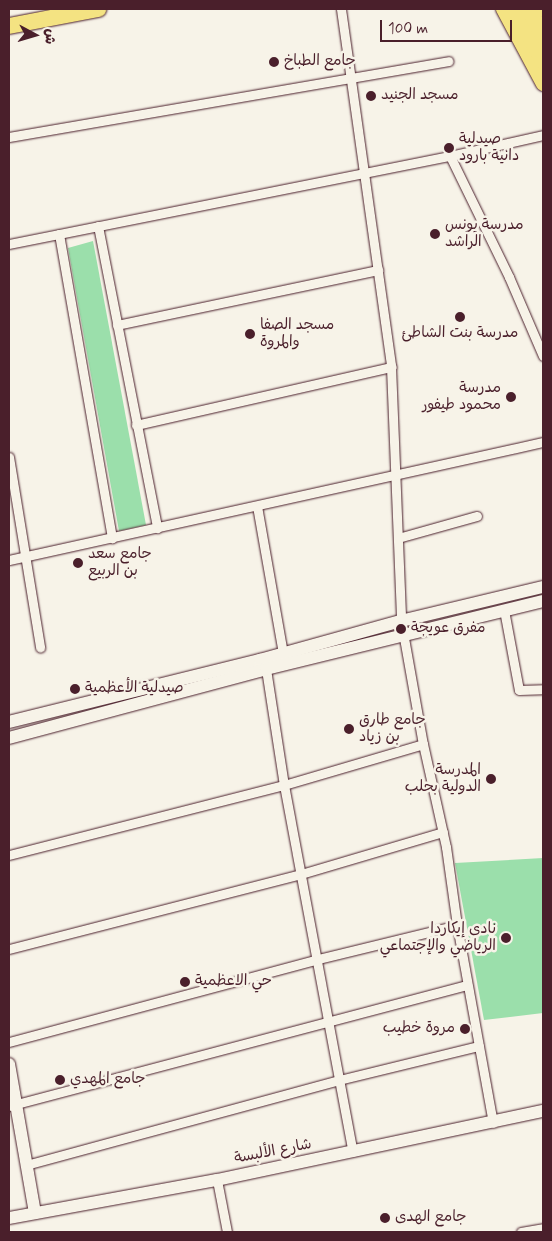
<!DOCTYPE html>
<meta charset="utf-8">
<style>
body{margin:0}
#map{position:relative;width:552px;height:1241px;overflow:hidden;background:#f7f3e8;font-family:Mynerve,"Playpen Sans Arabic",sans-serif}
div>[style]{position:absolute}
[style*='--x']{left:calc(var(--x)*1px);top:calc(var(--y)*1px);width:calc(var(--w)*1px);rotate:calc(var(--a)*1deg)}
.green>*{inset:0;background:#9bdfab}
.roads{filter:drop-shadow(0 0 1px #4a1f2b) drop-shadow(0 0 1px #4a1f2b)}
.street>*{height:9px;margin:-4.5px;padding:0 4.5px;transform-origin:4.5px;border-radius:4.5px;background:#f7f3e8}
.secondary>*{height:12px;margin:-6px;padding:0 6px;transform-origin:6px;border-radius:6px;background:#f7f3e8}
.primary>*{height:14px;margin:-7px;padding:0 7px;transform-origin:7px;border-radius:7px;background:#f4e382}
.highway>*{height:16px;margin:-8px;padding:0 8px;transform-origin:8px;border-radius:8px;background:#f4e382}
.dots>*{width:14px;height:14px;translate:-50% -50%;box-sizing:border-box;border:2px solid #f7f3e8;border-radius:50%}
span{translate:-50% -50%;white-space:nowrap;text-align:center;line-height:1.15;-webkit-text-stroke:5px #f7f3e8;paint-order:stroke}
.poi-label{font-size:15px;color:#4a1f2b}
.left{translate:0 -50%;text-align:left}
.right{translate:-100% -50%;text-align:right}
.street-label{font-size:15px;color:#4a1f2b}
.frame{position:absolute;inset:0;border:10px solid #4a1f2b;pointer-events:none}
.north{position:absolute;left:10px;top:10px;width:50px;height:50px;-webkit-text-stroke:4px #f7f3e8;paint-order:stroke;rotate:96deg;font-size:14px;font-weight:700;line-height:20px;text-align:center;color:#4a1f2b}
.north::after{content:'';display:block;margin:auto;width:18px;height:22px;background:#4a1f2b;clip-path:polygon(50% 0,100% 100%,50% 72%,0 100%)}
.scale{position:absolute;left:380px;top:20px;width:132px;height:22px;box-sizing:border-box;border:2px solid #4a1f2b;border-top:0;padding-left:6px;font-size:15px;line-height:18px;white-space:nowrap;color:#4a1f2b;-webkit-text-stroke:4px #f7f3e8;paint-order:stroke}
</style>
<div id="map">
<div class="green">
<i style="clip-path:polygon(93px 241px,146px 525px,119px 531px,68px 248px)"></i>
<i style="clip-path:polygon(543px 858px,543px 1013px,484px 1020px,455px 863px)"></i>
</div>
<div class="roads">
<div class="street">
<i style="--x:341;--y:9;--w:361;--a:82"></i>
<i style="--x:391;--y:367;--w:254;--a:87.7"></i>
<i style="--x:401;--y:621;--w:125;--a:79.9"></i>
<i style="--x:423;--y:744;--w:106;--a:77.4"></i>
<i style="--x:446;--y:847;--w:79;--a:82"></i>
<i style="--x:457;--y:925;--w:201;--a:79.7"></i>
<i style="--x:9;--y:137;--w:446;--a:-9.8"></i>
<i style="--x:450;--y:156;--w:135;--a:64"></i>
<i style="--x:509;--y:277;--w:86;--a:66.7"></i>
<i style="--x:98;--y:226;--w:308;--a:78.9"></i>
<i style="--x:59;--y:234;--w:309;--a:80.1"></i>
<i style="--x:9;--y:244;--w:450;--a:-11.3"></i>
<i style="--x:450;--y:156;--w:95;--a:-12.7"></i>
<i style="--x:117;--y:325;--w:267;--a:-11.9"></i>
<i style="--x:136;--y:425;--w:262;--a:-12.8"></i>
<i style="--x:9;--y:457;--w:193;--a:80.7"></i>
<i style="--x:257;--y:506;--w:150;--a:80"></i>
<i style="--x:398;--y:538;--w:82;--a:-15.6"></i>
<i style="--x:9;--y:560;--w:547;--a:-12.46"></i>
<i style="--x:504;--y:610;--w:81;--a:79.4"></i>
<i style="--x:519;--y:690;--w:24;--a:-2"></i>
<i style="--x:266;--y:669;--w:117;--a:81.2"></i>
<i style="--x:284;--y:785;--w:373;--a:79.4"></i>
<i style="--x:9;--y:855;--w:284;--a:-14.3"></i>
<i style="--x:284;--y:785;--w:145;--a:-16.4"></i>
<i style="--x:9;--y:949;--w:301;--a:-14.4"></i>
<i style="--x:301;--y:874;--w:148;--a:-16.5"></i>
<i style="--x:9;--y:1042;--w:320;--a:-15"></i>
<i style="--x:318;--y:959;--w:143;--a:-13.7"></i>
<i style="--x:9;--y:1106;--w:474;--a:-14.8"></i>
<i style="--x:26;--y:1165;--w:324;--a:-15.2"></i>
<i style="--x:339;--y:1080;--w:144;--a:-13.7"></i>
<i style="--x:217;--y:1180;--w:53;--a:79.1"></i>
<i style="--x:521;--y:1232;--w:22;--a:-10"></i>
</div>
<div class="secondary">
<i style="--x:9;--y:722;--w:259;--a:-13.9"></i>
<i style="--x:260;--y:660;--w:146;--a:-15.5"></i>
<i style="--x:401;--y:621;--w:146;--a:-13.5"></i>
<i style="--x:9;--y:738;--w:266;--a:-15"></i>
<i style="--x:266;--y:669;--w:285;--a:-13.8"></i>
<i style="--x:9;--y:1064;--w:151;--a:80.1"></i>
<i style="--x:9;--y:1218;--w:211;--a:-10.4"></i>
<i style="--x:217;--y:1180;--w:333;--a:-12"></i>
</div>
<div class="primary">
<i style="--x:503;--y:9;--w:85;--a:61.9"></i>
<i style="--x:542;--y:9;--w:1;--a:45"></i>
</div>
<div class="highway">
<i style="--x:515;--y:9;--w:59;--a:61.7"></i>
<i style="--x:529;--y:9;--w:30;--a:62"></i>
<i style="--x:9;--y:26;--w:91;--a:-10.8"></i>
</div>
</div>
<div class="dots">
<i style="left:274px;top:62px;background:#4a1f2b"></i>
<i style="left:371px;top:96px;background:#4a1f2b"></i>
<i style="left:449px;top:148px;background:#4a1f2b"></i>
<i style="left:435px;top:234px;background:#4a1f2b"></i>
<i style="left:460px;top:317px;background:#4a1f2b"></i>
<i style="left:250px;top:334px;background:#4a1f2b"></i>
<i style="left:511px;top:397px;background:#4a1f2b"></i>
<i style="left:78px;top:563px;background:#4a1f2b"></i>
<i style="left:401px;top:629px;background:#4a1f2b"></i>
<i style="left:75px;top:689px;background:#4a1f2b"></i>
<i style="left:349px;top:729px;background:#4a1f2b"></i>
<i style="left:491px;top:779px;background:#4a1f2b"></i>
<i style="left:506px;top:938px;background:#4a1f2b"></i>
<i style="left:185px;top:982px;background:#4a1f2b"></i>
<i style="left:465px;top:1029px;background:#4a1f2b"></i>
<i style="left:60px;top:1080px;background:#4a1f2b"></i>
<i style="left:385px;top:1218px;background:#4a1f2b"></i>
</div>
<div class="poi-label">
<span class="left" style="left:284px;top:62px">جامع الطباخ</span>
<span class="left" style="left:381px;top:96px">مسجد الجنيد</span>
<span class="left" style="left:459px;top:148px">صيدلية<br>دانية بارود</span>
<span class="left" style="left:445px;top:234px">مدرسة يونس<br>الراشد</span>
<span class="left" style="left:260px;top:334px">مسجد الصفا<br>والمروة</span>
<span style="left:460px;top:334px">مدرسة بنت الشاطئ</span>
<span class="right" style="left:501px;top:397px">مدرسة<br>محمود طيفور</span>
<span class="left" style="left:88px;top:563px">جامع سعد<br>بن الربيع</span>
<span class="left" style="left:411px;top:629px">مفرق عويجة</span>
<span class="left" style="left:85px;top:689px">صيدلية الأعظمية</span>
<span class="left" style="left:359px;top:729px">جامع طارق<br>بن زياد</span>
<span class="right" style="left:481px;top:779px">المدرسة<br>الدولية بحلب</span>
<span class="right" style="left:496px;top:938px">نادي إيكاردا<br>الرياضي والإجتماعي</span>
<span class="left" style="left:195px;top:982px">حي الاعظمية</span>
<span class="right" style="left:455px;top:1029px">مروة خطيب</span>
<span class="left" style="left:70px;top:1080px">جامع المهدي</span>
<span class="left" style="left:395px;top:1218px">جامع الهدى</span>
</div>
<div class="street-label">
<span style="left:273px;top:1152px;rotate:-11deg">شارع الألبسة</span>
</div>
<div class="frame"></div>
<div class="north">ش</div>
<div class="scale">100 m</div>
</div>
